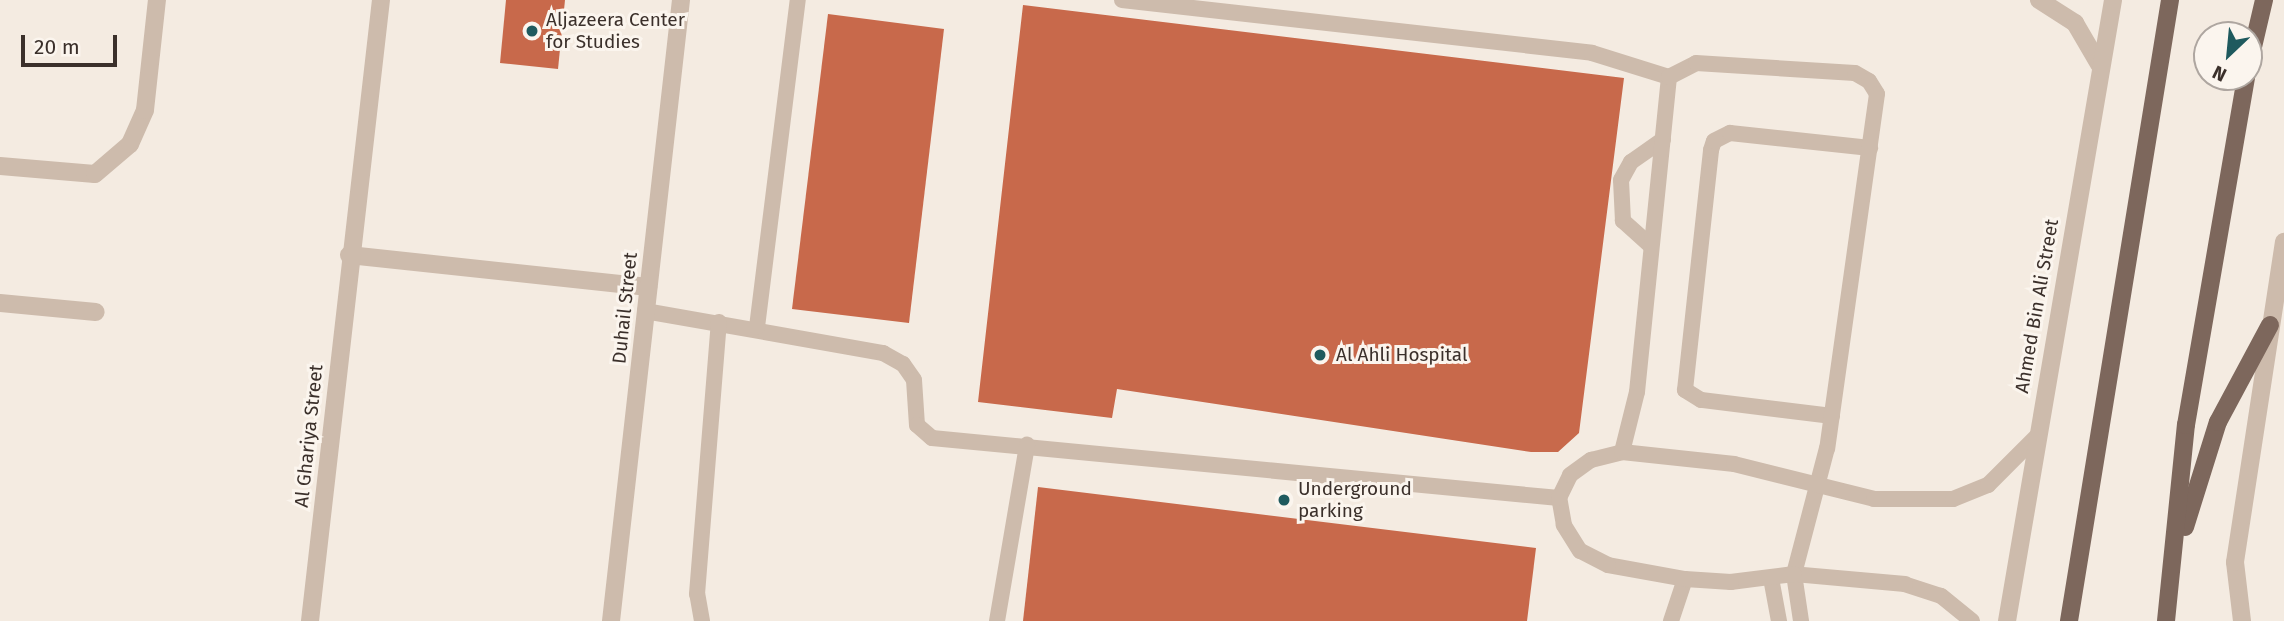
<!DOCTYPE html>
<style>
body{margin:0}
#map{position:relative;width:2284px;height:621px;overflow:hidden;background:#f4ebe1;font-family:"Fira Sans",sans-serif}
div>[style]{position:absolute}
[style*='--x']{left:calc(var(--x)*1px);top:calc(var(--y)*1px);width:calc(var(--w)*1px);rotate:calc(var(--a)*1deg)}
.building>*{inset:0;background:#c8694b}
.service>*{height:16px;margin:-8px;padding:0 8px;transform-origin:8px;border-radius:8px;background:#cdbbac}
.minor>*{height:18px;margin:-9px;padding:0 9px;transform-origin:9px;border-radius:9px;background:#cdbbac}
.primary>*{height:18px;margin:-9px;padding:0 9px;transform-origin:9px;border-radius:9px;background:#7d675c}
.dots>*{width:19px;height:19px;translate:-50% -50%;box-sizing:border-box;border:4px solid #fbf5ee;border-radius:50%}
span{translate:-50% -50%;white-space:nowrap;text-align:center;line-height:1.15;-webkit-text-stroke:6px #fbf5ee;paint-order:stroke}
.poi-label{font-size:19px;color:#3b302b}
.left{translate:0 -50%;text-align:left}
.street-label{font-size:19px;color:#3b302b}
.north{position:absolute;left:2193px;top:21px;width:70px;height:70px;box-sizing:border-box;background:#fbf5ee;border:2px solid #aea6a0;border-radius:50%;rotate:206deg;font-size:19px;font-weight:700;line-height:28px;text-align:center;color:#3b302b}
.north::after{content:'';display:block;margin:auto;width:24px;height:32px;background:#1f5a5e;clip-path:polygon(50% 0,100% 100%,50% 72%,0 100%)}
.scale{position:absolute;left:21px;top:35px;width:96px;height:32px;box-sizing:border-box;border:4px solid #3b302b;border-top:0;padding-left:9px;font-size:21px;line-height:24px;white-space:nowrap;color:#3b302b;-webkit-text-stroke:5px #fbf5ee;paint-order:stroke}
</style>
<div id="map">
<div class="building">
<i style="clip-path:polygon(506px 0,565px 0,558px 69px,500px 63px)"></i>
<i style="clip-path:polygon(1023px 5px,1624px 78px,1579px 433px,1558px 452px,1531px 452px,1117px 389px,1112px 418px,978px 402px)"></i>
<i style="clip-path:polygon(828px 14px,944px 29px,909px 323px,792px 309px)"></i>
<i style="clip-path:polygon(1038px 487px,1536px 548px,1527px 621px,1023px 621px)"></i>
</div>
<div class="service">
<i style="--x:1122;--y:0;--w:473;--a:6.4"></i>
<i style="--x:1592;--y:53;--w:81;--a:17.3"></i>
<i style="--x:1651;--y:246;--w:38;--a:-138"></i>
<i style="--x:1623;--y:221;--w:41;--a:-92.8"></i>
<i style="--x:1621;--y:180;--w:21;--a:-61"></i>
<i style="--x:1631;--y:162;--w:39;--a:-35"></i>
<i style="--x:645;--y:311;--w:242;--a:10"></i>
<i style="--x:883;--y:353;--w:23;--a:29"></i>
<i style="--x:903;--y:364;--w:19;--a:55"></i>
<i style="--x:914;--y:380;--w:45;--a:86.2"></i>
<i style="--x:917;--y:425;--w:20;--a:41"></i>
<i style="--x:932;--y:438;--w:630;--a:5.47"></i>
<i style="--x:757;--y:327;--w:330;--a:-82.9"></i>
<i style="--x:1832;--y:416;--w:132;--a:-173"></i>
<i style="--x:1701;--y:400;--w:19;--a:-148"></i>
<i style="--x:1685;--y:390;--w:241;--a:-83.8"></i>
<i style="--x:1711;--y:150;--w:9;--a:-72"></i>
<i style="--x:1714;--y:141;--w:18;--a:-27"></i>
<i style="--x:1730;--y:133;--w:141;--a:6.1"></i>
<i style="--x:1622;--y:452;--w:62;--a:-76"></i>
<i style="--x:1637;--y:392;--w:317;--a:-84.2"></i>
<i style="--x:1669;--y:77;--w:30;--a:-27"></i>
<i style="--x:1696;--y:63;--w:159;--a:3.6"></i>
<i style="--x:1855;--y:73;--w:16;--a:30"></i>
<i style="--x:1869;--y:81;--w:15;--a:58"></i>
<i style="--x:1877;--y:94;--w:358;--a:98"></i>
<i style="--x:1827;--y:448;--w:130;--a:104.7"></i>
<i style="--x:1794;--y:574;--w:48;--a:81.5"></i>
<i style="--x:1771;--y:578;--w:44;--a:79.5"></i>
<i style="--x:702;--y:621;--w:27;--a:-100"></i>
<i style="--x:697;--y:594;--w:273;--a:-85.4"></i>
<i style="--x:997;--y:621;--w:179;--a:-80.3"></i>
<i style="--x:1671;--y:621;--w:44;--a:-71.6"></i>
<i style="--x:1972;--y:621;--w:40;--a:-141"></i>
<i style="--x:1941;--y:596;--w:38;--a:-162"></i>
<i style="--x:1905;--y:584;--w:111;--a:-174.9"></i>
<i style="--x:1794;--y:574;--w:64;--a:172.8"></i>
<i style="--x:1731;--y:582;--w:46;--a:-176.3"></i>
<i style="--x:1685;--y:579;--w:78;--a:-169.7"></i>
<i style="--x:1608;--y:565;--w:31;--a:-153"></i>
<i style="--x:1580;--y:551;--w:31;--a:-122"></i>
<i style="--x:1564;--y:525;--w:27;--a:-100"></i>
<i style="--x:1559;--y:498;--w:25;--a:-64"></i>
<i style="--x:1570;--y:475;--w:26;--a:-36"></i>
<i style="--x:1591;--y:460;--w:32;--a:-14"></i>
<i style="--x:1622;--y:452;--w:113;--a:6.1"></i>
<i style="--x:1734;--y:464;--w:144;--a:14"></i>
<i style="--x:1874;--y:499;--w:79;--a:0"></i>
<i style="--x:1953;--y:499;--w:38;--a:-22"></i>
<i style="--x:1988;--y:485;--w:68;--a:-45"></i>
</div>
<div class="minor">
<i style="--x:2039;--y:0;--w:43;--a:32.6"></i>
<i style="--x:2075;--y:23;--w:48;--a:59.7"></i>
<i style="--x:0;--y:166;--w:95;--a:4.8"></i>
<i style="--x:95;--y:174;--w:46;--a:-40.6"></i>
<i style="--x:130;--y:144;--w:37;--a:-66"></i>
<i style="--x:145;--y:110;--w:111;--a:-83.8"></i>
<i style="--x:349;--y:255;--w:301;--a:6.1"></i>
<i style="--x:0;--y:303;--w:96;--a:5.4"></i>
<i style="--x:310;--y:621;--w:625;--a:-83.48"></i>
<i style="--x:611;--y:621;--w:625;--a:-83.57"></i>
<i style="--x:2007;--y:621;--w:630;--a:-80.31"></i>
<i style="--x:2242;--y:621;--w:59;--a:-96.8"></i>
<i style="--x:2235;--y:562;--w:324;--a:-81.3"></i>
</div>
<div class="primary">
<i style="--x:2249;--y:64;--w:66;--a:-76.8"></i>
<i style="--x:2185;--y:527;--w:110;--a:-72.6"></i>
<i style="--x:2218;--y:422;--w:110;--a:-61.8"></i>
<i style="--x:2069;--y:621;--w:629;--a:-80.76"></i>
<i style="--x:2166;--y:621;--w:197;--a:-84.2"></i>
<i style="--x:2186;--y:425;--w:353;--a:-80.2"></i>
</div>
<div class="dots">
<i style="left:532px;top:31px;background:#1f5a5e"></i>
<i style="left:1320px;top:355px;background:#1f5a5e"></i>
<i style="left:1284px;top:500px;background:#1f5a5e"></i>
</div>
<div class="poi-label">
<span class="left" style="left:546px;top:31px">Aljazeera Center<br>for Studies</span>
<span class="left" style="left:1336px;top:355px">Al Ahli Hospital</span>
<span class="left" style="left:1298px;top:500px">Underground<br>parking</span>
</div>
<div class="street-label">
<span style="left:2037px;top:306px;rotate:-80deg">Ahmed Bin Ali Street</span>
<span style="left:625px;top:308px;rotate:-84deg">Duhail Street</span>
<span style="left:309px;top:436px;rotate:-84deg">Al Ghariya Street</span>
</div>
<div class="north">N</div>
<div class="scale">20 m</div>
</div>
